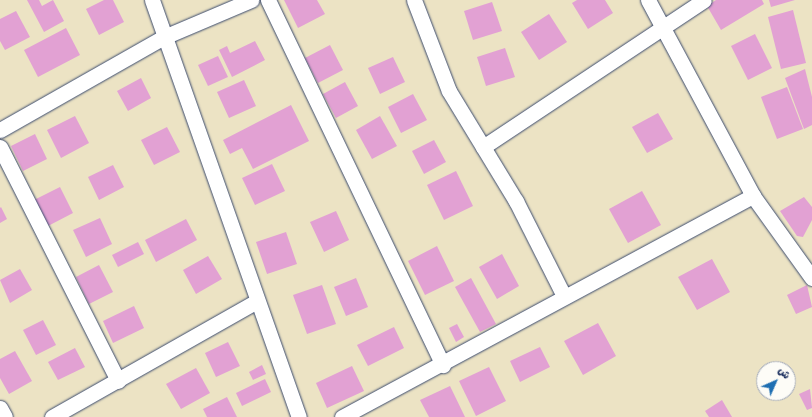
<!DOCTYPE html>
<meta charset="utf-8">
<style>
body{margin:0}
#map{position:relative;width:812px;height:417px;overflow:hidden;background:#ece3c4;font-family:"Indie Flower","Playpen Sans Arabic",sans-serif}
div>[style]{position:absolute}
[style*='--x']{left:calc(var(--x)*1px);top:calc(var(--y)*1px);width:calc(var(--w)*1px);rotate:calc(var(--a)*1deg)}
.building>*{inset:0;background:#e2a1d3}
.roads{filter:drop-shadow(0 0 1px #3a4a6d) drop-shadow(0 0 1px #3a4a6d)}
.minor>*{height:15px;margin:-7.5px;padding:0 7.5px;transform-origin:7.5px;border-radius:7.5px;background:#fff}
span{translate:-50% -50%;white-space:nowrap;text-align:center;line-height:1.15;-webkit-text-stroke:3px #fdfcf7;paint-order:stroke}
.north{position:absolute;left:756px;top:361px;width:40px;height:40px;box-sizing:border-box;background:#fdfcf7;border:1px solid #a3aaba;border-radius:50%;rotate:45deg;font-size:11px;font-weight:700;line-height:16px;text-align:center;color:#1b2f5e}
.north::after{content:'';display:block;margin:auto;width:14px;height:18px;background:#1f6fb2;clip-path:polygon(50% 0,100% 100%,50% 72%,0 100%)}
</style>
<div id="map">
<div class="building">
<i style="clip-path:polygon(27px 0,39px 0,42px 6px,53px 0,64px 21px,44px 32px)"></i>
<i style="clip-path:polygon(104px 0,113px 0,124px 22px,99px 35px,86px 9px)"></i>
<i style="clip-path:polygon(284px 0,317px 0,325px 14px,298px 28px)"></i>
<i style="clip-path:polygon(577px 0,605px 0,613px 13px,588px 29px,572px 3px)"></i>
<i style="clip-path:polygon(716px 0,762px 0,764px 4px,721px 30px,707px 6px)"></i>
<i style="clip-path:polygon(769px 0,795px 0,771px 7px)"></i>
<i style="clip-path:polygon(492px 2px,502px 31px,473px 40px,464px 11px)"></i>
<i style="clip-path:polygon(793px 10px,806px 63px,781px 69px,768px 17px)"></i>
<i style="clip-path:polygon(16px 11px,30px 37px,5px 50px,0 41px,0 19px)"></i>
<i style="clip-path:polygon(549px 14px,567px 42px,539px 60px,521px 32px)"></i>
<i style="clip-path:polygon(66px 28px,80px 55px,38px 77px,24px 50px)"></i>
<i style="clip-path:polygon(755px 34px,772px 68px,748px 80px,731px 46px)"></i>
<i style="clip-path:polygon(255px 41px,265px 60px,232px 77px,219px 50px,227px 46px,230px 53px)"></i>
<i style="clip-path:polygon(330px 45px,343px 70px,318px 83px,305px 58px)"></i>
<i style="clip-path:polygon(505px 48px,515px 77px,486px 86px,477px 57px)"></i>
<i style="clip-path:polygon(218px 56px,228px 77px,208px 86px,198px 65px)"></i>
<i style="clip-path:polygon(393px 57px,405px 82px,380px 94px,368px 68px)"></i>
<i style="clip-path:polygon(805px 69px,812px 97px,812px 125px,804px 129px,785px 78px)"></i>
<i style="clip-path:polygon(141px 78px,151px 98px,128px 111px,117px 91px)"></i>
<i style="clip-path:polygon(244px 80px,256px 106px,229px 118px,217px 92px)"></i>
<i style="clip-path:polygon(345px 82px,358px 106px,336px 118px,323px 94px)"></i>
<i style="clip-path:polygon(787px 87px,803px 129px,777px 139px,761px 97px)"></i>
<i style="clip-path:polygon(413px 94px,427px 120px,401px 133px,388px 107px)"></i>
<i style="clip-path:polygon(291px 105px,309px 141px,253px 169px,242px 148px,230px 154px,223px 140px)"></i>
<i style="clip-path:polygon(658px 113px,673px 139px,647px 153px,632px 127px)"></i>
<i style="clip-path:polygon(75px 116px,89px 143px,61px 158px,47px 130px)"></i>
<i style="clip-path:polygon(380px 116px,397px 146px,372px 159px,356px 130px)"></i>
<i style="clip-path:polygon(167px 127px,180px 152px,154px 165px,141px 140px)"></i>
<i style="clip-path:polygon(35px 134px,47px 159px,23px 171px,11px 146px)"></i>
<i style="clip-path:polygon(434px 140px,446px 162px,424px 174px,412px 151px)"></i>
<i style="clip-path:polygon(272px 164px,285px 191px,255px 205px,242px 178px)"></i>
<i style="clip-path:polygon(113px 165px,124px 187px,99px 200px,88px 177px)"></i>
<i style="clip-path:polygon(456px 171px,473px 206px,444px 220px,427px 185px)"></i>
<i style="clip-path:polygon(60px 187px,73px 213px,48px 226px,34px 200px)"></i>
<i style="clip-path:polygon(642px 191px,661px 225px,628px 243px,609px 209px)"></i>
<i style="clip-path:polygon(804px 197px,812px 207px,812px 220px,803px 237px,797px 236px,780px 211px)"></i>
<i style="clip-path:polygon(1px 207px,7px 219px,0 223px,0 208px)"></i>
<i style="clip-path:polygon(336px 211px,349px 240px,324px 252px,310px 222px)"></i>
<i style="clip-path:polygon(100px 218px,112px 244px,86px 257px,73px 230px)"></i>
<i style="clip-path:polygon(186px 219px,197px 240px,156px 262px,145px 240px)"></i>
<i style="clip-path:polygon(286px 232px,297px 264px,267px 274px,256px 242px)"></i>
<i style="clip-path:polygon(138px 242px,144px 254px,118px 267px,112px 255px)"></i>
<i style="clip-path:polygon(437px 246px,454px 281px,425px 295px,408px 261px)"></i>
<i style="clip-path:polygon(502px 254px,519px 286px,497px 299px,479px 267px)"></i>
<i style="clip-path:polygon(208px 256px,222px 279px,196px 294px,183px 270px)"></i>
<i style="clip-path:polygon(712px 259px,730px 292px,697px 310px,678px 277px)"></i>
<i style="clip-path:polygon(99px 265px,113px 292px,89px 304px,76px 277px)"></i>
<i style="clip-path:polygon(20px 269px,32px 290px,10px 303px,0 280px)"></i>
<i style="clip-path:polygon(356px 278px,368px 307px,346px 316px,334px 287px)"></i>
<i style="clip-path:polygon(471px 278px,496px 324px,480px 332px,455px 287px)"></i>
<i style="clip-path:polygon(322px 285px,336px 324px,307px 334px,293px 295px)"></i>
<i style="clip-path:polygon(807px 285px,812px 307px,796px 314px,787px 295px)"></i>
<i style="clip-path:polygon(134px 306px,144px 328px,113px 343px,103px 321px)"></i>
<i style="clip-path:polygon(43px 320px,56px 345px,36px 355px,23px 330px)"></i>
<i style="clip-path:polygon(598px 323px,616px 356px,583px 375px,564px 341px)"></i>
<i style="clip-path:polygon(457px 324px,464px 337px,456px 342px,449px 328px)"></i>
<i style="clip-path:polygon(394px 327px,404px 348px,368px 366px,357px 345px)"></i>
<i style="clip-path:polygon(228px 342px,240px 366px,216px 377px,205px 353px)"></i>
<i style="clip-path:polygon(540px 347px,550px 367px,520px 382px,510px 361px)"></i>
<i style="clip-path:polygon(75px 348px,85px 367px,58px 380px,48px 362px)"></i>
<i style="clip-path:polygon(15px 351px,32px 381px,9px 394px,0 378px,0 359px)"></i>
<i style="clip-path:polygon(262px 365px,266px 374px,253px 380px,249px 372px)"></i>
<i style="clip-path:polygon(352px 366px,364px 391px,327px 408px,316px 383px)"></i>
<i style="clip-path:polygon(489px 367px,506px 401px,476px 416px,459px 381px)"></i>
<i style="clip-path:polygon(196px 368px,210px 393px,181px 409px,166px 384px)"></i>
<i style="clip-path:polygon(265px 379px,271px 392px,242px 406px,236px 393px)"></i>
<i style="clip-path:polygon(450px 386px,465px 417px,429px 417px,420px 400px)"></i>
<i style="clip-path:polygon(810px 389px,812px 408px,807px 410px,799px 394px)"></i>
<i style="clip-path:polygon(227px 397px,237px 417px,207px 417px,203px 409px)"></i>
<i style="clip-path:polygon(722px 400px,732px 417px,709px 417px,705px 411px)"></i>
</div>
<div class="roads">
<div class="minor">
<i style="--x:152;--y:0;--w:442;--a:70.6"></i>
<i style="--x:268;--y:0;--w:405;--a:64.4"></i>
<i style="--x:414;--y:0;--w:97;--a:69"></i>
<i style="--x:449;--y:91;--w:129;--a:58.7"></i>
<i style="--x:516;--y:201;--w:106;--a:63.2"></i>
<i style="--x:648;--y:0;--w:222;--a:61.8"></i>
<i style="--x:753;--y:196;--w:101;--a:54.3"></i>
<i style="--x:0;--y:130;--w:189;--a:-29.6"></i>
<i style="--x:164;--y:37;--w:95;--a:-23"></i>
<i style="--x:0;--y:147;--w:262;--a:63.2"></i>
<i style="--x:483;--y:147;--w:265;--a:-33.6"></i>
<i style="--x:0;--y:408;--w:10;--a:61"></i>
<i style="--x:52;--y:417;--w:236;--a:-29.5"></i>
<i style="--x:342;--y:417;--w:467;--a:-28.3"></i>
</div>
</div>
<div class="north">ش</div>
</div>
